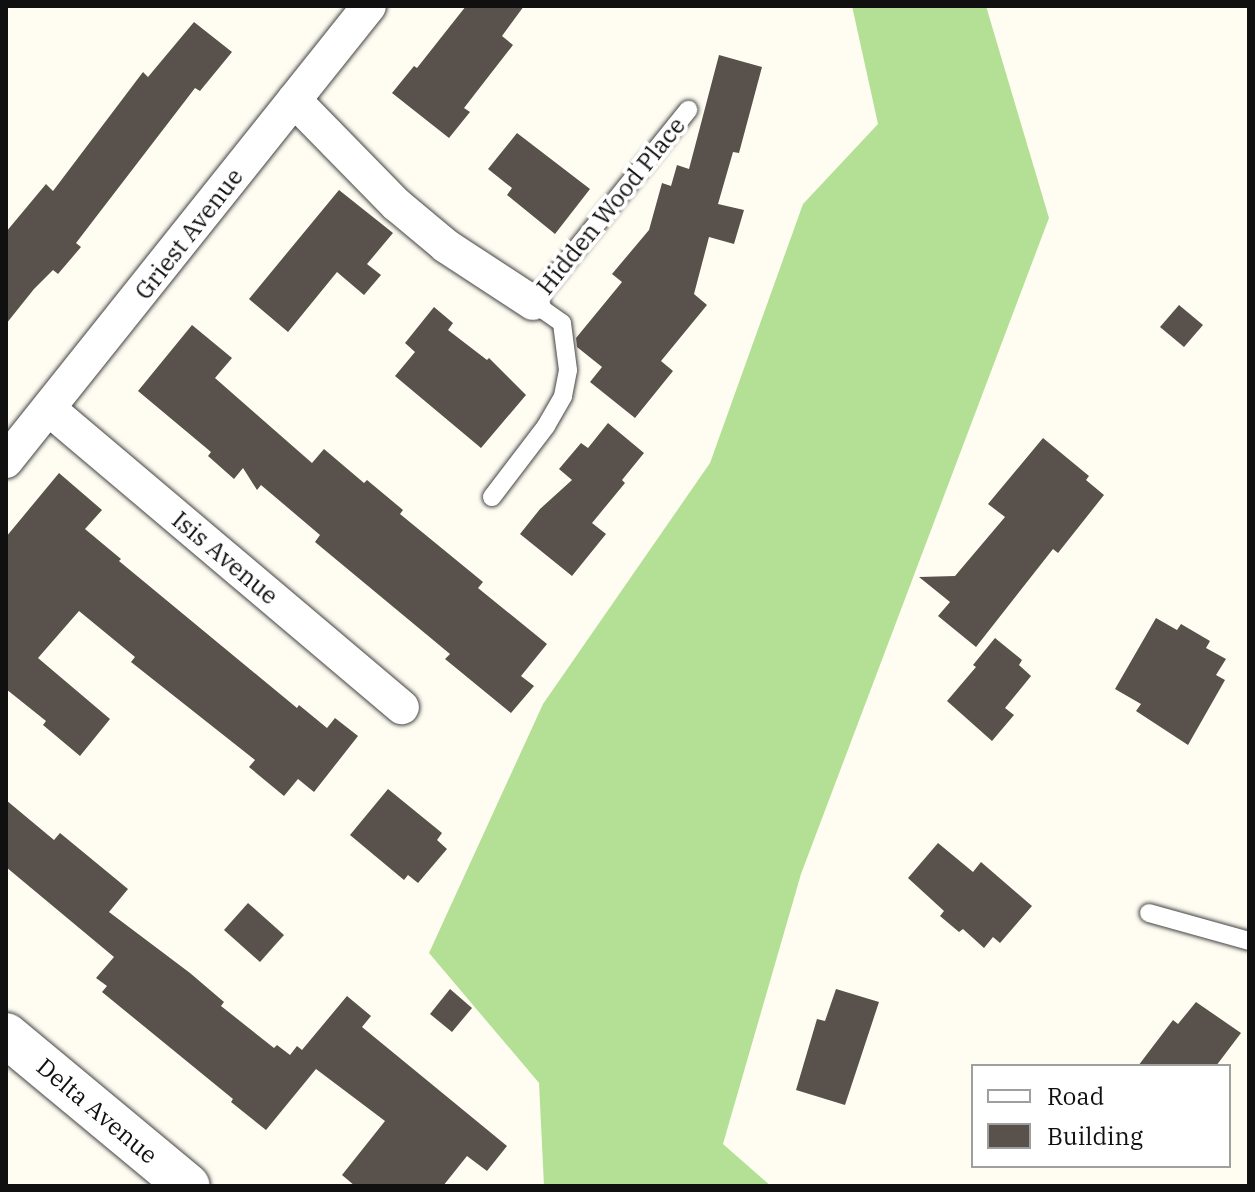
<!DOCTYPE html>
<style>
body{margin:0}
#map{position:relative;width:1255px;height:1192px;overflow:hidden;background:#fffdf2;font-family:"IBM Plex Serif",serif}
div>[style]{position:absolute}
[style*='--x']{left:calc(var(--x)*1px);top:calc(var(--y)*1px);width:calc(var(--w)*1px);rotate:calc(var(--a)*1deg)}
.forest>*{inset:0;background:#b4e096}
.building>*{inset:0;background:#59514b}
.roads{filter:drop-shadow(0 0 2px #434343) drop-shadow(0 0 2px #434343)}
.service>*{height:18px;margin:-9px;padding:0 9px;transform-origin:9px;border-radius:9px;background:#fff}
.minor>*{height:34px;margin:-17px;padding:0 17px;transform-origin:17px;border-radius:17px;background:#fff}
.tertiary>*{height:44px;margin:-22px;padding:0 22px;transform-origin:22px;border-radius:22px;background:#fff}
span{translate:-50% -50%;white-space:nowrap;text-align:center;line-height:1.15;-webkit-text-stroke:8px #fff;paint-order:stroke}
.street-label{font-size:24px;color:#101010}
.frame{position:absolute;inset:0;border:8px solid #101010;pointer-events:none}
.legend{position:absolute;left:971px;top:1064px;width:260px;height:104px;box-sizing:border-box;background:#fff;border:2px solid #9f9f9f;margin:0;padding:10px 14px;list-style:none;font-size:24px;color:#101010}
.legend li{display:flex;align-items:center;gap:16px;height:40px}
.legend b{width:40px;border:2px solid #9f9f9f}
</style>
<div id="map">
<div class="forest">
<i style="clip-path:polygon(852px 6px,986px 6px,1049px 218px,801px 874px,723px 1144px,771px 1186px,544px 1186px,539px 1083px,429px 953px,543px 704px,710px 463px,803px 204px,878px 124px)"></i>
</div>
<div class="building">
<i style="clip-path:polygon(466px 6px,524px 6px,502px 36px,513px 45px,464px 108px,470px 112px,449px 138px,392px 93px,414px 66px,417px 68px)"></i>
<i style="clip-path:polygon(194px 22px,232px 52px,200px 91px,195px 88px,76px 243px,81px 247px,58px 274px,53px 270px,34px 289px,6px 324px,6px 232px,46px 184px,53px 191px,143px 72px,148px 77px)"></i>
<i style="clip-path:polygon(719px 55px,762px 67px,739px 153px,733px 152px,718px 204px,744px 210px,734px 244px,709px 237px,694px 294px,707px 305px,661px 361px,673px 371px,635px 418px,590px 382px,602px 367px,577px 347px,576px 338px,622px 282px,612px 274px,649px 230px,662px 183px,671px 186px,677px 165px,689px 169px)"></i>
<i style="clip-path:polygon(517px 133px,590px 189px,555px 234px,507px 195px,512px 188px,488px 169px)"></i>
<i style="clip-path:polygon(339px 190px,393px 233px,367px 264px,381px 275px,364px 295px,337px 272px,288px 332px,249px 299px)"></i>
<i style="clip-path:polygon(1179px 305px,1203px 325px,1184px 347px,1160px 327px)"></i>
<i style="clip-path:polygon(434px 307px,453px 323px,448px 330px,487px 360px,489px 358px,526px 395px,481px 448px,395px 376px,415px 352px,405px 343px)"></i>
<i style="clip-path:polygon(192px 325px,232px 358px,215px 378px,312px 463px,324px 449px,364px 483px,367px 480px,403px 510px,400px 514px,483px 582px,478px 588px,547px 644px,521px 676px,534px 686px,511px 713px,445px 659px,450px 654px,315px 542px,320px 535px,261px 485px,257px 490px,243px 468px,234px 479px,208px 456px,211px 452px,138px 391px)"></i>
<i style="clip-path:polygon(608px 423px,644px 453px,622px 480px,625px 483px,592px 523px,606px 534px,572px 576px,520px 534px,540px 509px,572px 480px,559px 469px,581px 443px,588px 448px)"></i>
<i style="clip-path:polygon(1043px 438px,1089px 476px,1086px 480px,1104px 495px,1058px 553px,1053px 549px,976px 647px,938px 616px,950px 602px,919px 577px,955px 576px,1005px 517px,988px 504px)"></i>
<i style="clip-path:polygon(59px 473px,102px 510px,85px 529px,121px 559px,119px 561px,297px 708px,299px 705px,327px 728px,335px 718px,358px 736px,314px 792px,298px 779px,284px 796px,249px 767px,255px 760px,131px 662px,135px 657px,79px 611px,38px 658px,110px 719px,80px 756px,43px 725px,46px 721px,6px 689px,6px 537px)"></i>
<i style="clip-path:polygon(1156px 618px,1177px 630px,1181px 624px,1210px 641px,1206px 648px,1226px 659px,1216px 675px,1225px 680px,1188px 745px,1136px 711px,1141px 704px,1115px 689px)"></i>
<i style="clip-path:polygon(995px 638px,1022px 660px,1019px 665px,1031px 676px,1005px 708px,1014px 715px,992px 741px,947px 701px,976px 667px,973px 665px)"></i>
<i style="clip-path:polygon(388px 789px,442px 833px,437px 840px,447px 849px,418px 883px,408px 875px,404px 880px,350px 835px)"></i>
<i style="clip-path:polygon(6px 800px,54px 840px,60px 833px,128px 889px,109px 912px,190px 973px,224px 1002px,221px 1006px,274px 1048px,277px 1045px,290px 1055px,297px 1046px,302px 1050px,347px 996px,371px 1016px,362px 1027px,507px 1146px,487px 1171px,467px 1156px,443px 1186px,355px 1186px,342px 1175px,385px 1121px,316px 1069px,266px 1130px,231px 1102px,233px 1099px,102px 992px,107px 986px,96px 978px,114px 957px,6px 867px)"></i>
<i style="clip-path:polygon(938px 843px,973px 872px,981px 862px,1032px 906px,1000px 943px,993px 937px,984px 948px,963px 929px,959px 932px,940px 916px,944px 911px,908px 878px)"></i>
<i style="clip-path:polygon(248px 903px,284px 935px,260px 962px,224px 930px)"></i>
<i style="clip-path:polygon(450px 989px,472px 1008px,452px 1032px,430px 1014px)"></i>
<i style="clip-path:polygon(836px 989px,879px 1002px,845px 1105px,796px 1090px,817px 1019px,825px 1021px)"></i>
<i style="clip-path:polygon(1196px 1002px,1241px 1033px,1216px 1066px,1138px 1066px,1173px 1020px,1178px 1024px)"></i>
</div>
<div class="roads">
<div class="service">
<i style="--x:492;--y:497;--w:89;--a:-52.7"></i>
<i style="--x:546;--y:426;--w:34;--a:-60"></i>
<i style="--x:563;--y:396;--w:26;--a:-79"></i>
<i style="--x:568;--y:370;--w:47;--a:-97.3"></i>
<i style="--x:562;--y:323;--w:35;--a:-145"></i>
<i style="--x:533;--y:303;--w:248;--a:-51.2"></i>
<i style="--x:1149;--y:913;--w:104;--a:15.6"></i>
</div>
<div class="minor">
<i style="--x:294;--y:100;--w:147;--a:45.6"></i>
<i style="--x:397;--y:205;--w:64;--a:39.9"></i>
<i style="--x:446;--y:246;--w:104;--a:33.2"></i>
<i style="--x:49;--y:409;--w:462;--a:40.2"></i>
<i style="--x:6;--y:461;--w:582;--a:-51.42"></i>
</div>
<div class="tertiary">
<i style="--x:6;--y:1035;--w:236;--a:39.7"></i>
</div>
</div>
<div class="street-label">
<span style="left:611px;top:206px;rotate:-51deg">Hidden Wood Place</span>
<span style="left:189px;top:234px;rotate:-52deg">Griest Avenue</span>
<span style="left:225px;top:558px;rotate:40deg">Isis Avenue</span>
<span style="left:97px;top:1111px;rotate:40deg">Delta Avenue</span>
</div>
<div class="frame"></div>
<ul class="legend">
<li><b style="height:10px;background:#fff"></b>Road</li>
<li><b style="height:22px;background:#59514b"></b>Building</li>
</ul>
</div>
